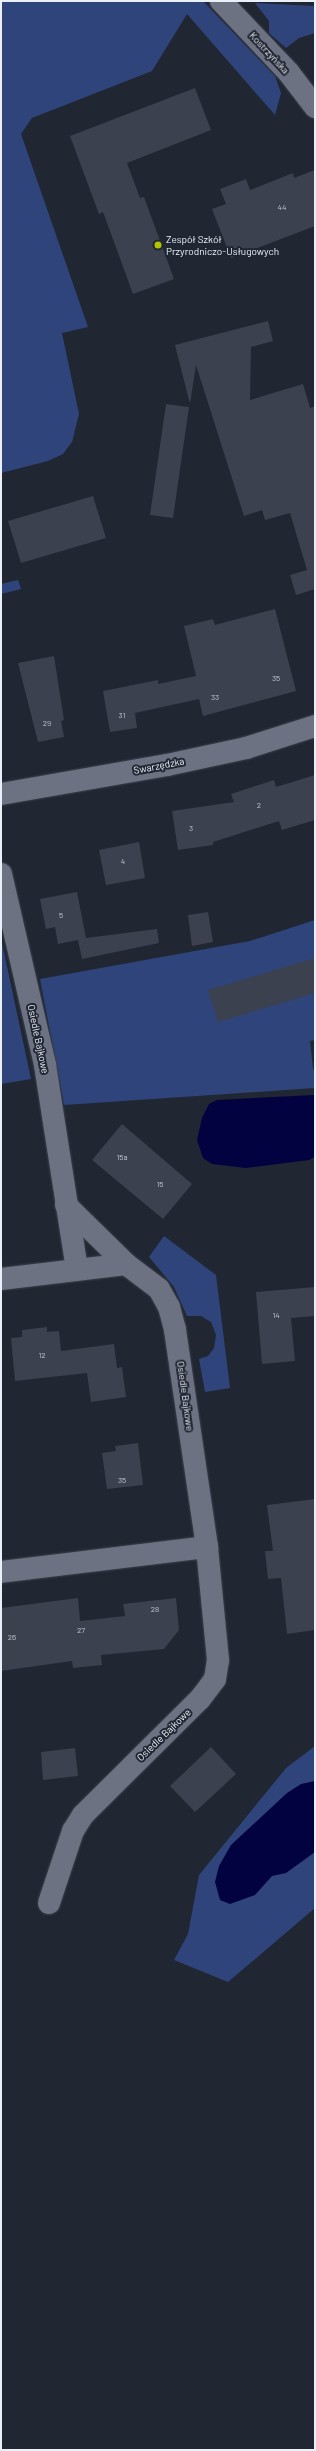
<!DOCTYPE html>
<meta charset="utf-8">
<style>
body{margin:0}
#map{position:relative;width:316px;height:2451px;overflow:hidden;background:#202632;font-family:Barlow,sans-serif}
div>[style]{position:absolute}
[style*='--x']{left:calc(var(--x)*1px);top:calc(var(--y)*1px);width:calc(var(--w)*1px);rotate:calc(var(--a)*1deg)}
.green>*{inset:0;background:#2f447b}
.water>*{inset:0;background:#020240}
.building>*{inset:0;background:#3b414e}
.roads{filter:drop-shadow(0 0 1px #3c404b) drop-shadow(0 0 1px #3c404b)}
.minor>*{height:22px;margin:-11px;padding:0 11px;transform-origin:11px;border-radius:11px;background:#6c7282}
.dots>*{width:11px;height:11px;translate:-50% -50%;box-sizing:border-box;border:2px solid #202632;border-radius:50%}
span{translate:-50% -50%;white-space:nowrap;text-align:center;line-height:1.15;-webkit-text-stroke:4px #202632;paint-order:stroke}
.number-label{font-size:8px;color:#bfc4ce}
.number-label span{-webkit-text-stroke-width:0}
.street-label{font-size:10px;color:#ebeff8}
.poi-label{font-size:10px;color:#ebeff8}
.left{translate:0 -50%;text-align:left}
.frame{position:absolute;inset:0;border:2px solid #ebeff8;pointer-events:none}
</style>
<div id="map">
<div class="green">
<i style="clip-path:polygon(1px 1px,203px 1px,275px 76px,281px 93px,275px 115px,187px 14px,152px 71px,32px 118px,21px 134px,88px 327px,62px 333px,79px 414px,72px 442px,63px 454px,48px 461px,1px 473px)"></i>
<i style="clip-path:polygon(255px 3px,315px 6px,315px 33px,299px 38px,286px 48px,269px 33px,269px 21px)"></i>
<i style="clip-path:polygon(18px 580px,21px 589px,1px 594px,1px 584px)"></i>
<i style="clip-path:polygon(315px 920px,315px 1040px,310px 1041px,313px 1069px,315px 1069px,315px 1088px,64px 1105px,40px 979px,250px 941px)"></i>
<i style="clip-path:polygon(1px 938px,31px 1079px,1px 1084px)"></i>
<i style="clip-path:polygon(164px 1236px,216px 1275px,230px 1388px,205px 1392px,199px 1359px,208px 1356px,214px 1348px,216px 1335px,211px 1322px,201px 1316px,187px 1316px,174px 1287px,149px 1257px)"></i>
<i style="clip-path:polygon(315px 1746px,315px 1908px,228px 1982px,174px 1960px,188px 1934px,199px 1875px,286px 1768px)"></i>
</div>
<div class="water">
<i style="clip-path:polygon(315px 1095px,315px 1157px,309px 1160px,246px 1168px,212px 1164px,203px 1158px,197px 1140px,202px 1118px,209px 1104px,217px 1100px)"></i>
<i style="clip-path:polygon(315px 1781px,315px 1852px,286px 1873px,272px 1876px,255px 1895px,230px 1904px,220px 1900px,215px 1882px,219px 1866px,231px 1845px,287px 1793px,301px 1784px)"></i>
</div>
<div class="building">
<i style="clip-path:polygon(195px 88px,211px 130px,127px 163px,140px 198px,144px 197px,174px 279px,133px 294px,103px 212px,99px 214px,70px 136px)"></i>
<i style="clip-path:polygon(315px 170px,315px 226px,231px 258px,212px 209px,226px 204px,220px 189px,246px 179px,250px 190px,293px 173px,294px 178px)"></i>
<i style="clip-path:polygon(268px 321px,273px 341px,251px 347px,250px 400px,303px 384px,310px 408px,315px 406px,315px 589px,296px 595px,290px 575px,307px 570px,290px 513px,265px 520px,262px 510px,244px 516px,196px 365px,190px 404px,175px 345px)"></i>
<i style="clip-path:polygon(166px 404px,189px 407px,173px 518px,150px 515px)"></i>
<i style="clip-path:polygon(93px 496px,106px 538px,21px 563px,8px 521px)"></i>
<i style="clip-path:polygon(275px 609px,296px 691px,203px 716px,199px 699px,135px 713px,137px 728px,110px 732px,103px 691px,158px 680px,158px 684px,196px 676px,184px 626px,213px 619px,215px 625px)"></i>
<i style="clip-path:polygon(54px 656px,64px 720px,61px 721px,64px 737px,38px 742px,18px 663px)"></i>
<i style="clip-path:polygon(315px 775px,315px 820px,282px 830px,279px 821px,213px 842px,213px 845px,178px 850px,172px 811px,234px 802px,231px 794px,274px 780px,276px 787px)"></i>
<i style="clip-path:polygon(139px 842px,145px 878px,106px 885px,99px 850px)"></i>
<i style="clip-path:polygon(77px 892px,86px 938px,157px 929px,159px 943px,82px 959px,78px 940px,58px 944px,55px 927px,46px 929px,40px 899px)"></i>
<i style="clip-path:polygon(208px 912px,213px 942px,192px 946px,188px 915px)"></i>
<i style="clip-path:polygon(315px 958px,315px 993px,218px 1022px,208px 990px)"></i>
<i style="clip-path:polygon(122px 1124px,192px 1184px,163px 1219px,92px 1160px)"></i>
<i style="clip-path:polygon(315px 1287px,315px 1316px,291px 1318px,295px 1361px,262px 1364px,256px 1292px)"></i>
<i style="clip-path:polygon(47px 1327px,47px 1332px,59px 1331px,61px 1351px,114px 1344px,117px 1368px,122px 1367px,126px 1397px,91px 1402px,87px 1373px,15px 1381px,11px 1338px,22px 1337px,22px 1330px)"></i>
<i style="clip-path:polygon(138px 1443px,143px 1485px,107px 1489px,102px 1453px,116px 1451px,115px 1446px)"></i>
<i style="clip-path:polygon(315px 1499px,315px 1630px,287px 1634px,281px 1578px,268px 1579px,265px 1551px,273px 1551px,267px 1505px)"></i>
<i style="clip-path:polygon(78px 1598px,80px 1621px,125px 1616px,123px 1604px,176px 1598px,179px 1630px,164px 1649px,101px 1655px,102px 1665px,73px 1668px,72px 1661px,1px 1671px,1px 1608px)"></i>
<i style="clip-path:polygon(211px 1747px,236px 1774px,195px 1812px,170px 1786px)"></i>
<i style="clip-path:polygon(75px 1748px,78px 1776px,43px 1780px,41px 1752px)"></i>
</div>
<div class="roads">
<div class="minor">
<i style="--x:221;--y:1;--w:99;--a:46.6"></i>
<i style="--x:289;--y:73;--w:43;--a:52.6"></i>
<i style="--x:1;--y:794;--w:169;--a:-9.9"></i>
<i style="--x:167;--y:765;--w:81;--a:-12.1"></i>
<i style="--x:246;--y:748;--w:72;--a:-17.7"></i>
<i style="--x:1;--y:874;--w:196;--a:77"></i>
<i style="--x:45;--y:1065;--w:207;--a:81.1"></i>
<i style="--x:66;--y:1205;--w:84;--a:44.5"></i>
<i style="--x:1;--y:1279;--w:126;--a:-6.8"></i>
<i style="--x:126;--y:1264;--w:41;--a:37.1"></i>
<i style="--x:159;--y:1289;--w:21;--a:61"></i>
<i style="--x:169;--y:1307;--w:24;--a:75"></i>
<i style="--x:175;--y:1330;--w:219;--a:81.6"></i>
<i style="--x:207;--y:1547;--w:208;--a:173.1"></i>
<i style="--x:49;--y:1903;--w:76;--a:-71.6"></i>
<i style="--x:73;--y:1831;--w:19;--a:-58"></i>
<i style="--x:83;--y:1815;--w:165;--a:-44.8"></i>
<i style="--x:200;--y:1699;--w:25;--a:-53"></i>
<i style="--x:215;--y:1679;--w:19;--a:-81"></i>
<i style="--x:218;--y:1660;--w:114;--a:-95.6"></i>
</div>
</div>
<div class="dots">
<i style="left:158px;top:245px;background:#b1c500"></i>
</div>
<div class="number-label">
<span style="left:282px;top:208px">44</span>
<span style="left:276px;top:679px">35</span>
<span style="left:215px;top:698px">33</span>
<span style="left:122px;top:716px">31</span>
<span style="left:47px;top:724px">29</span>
<span style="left:259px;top:806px">2</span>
<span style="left:191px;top:829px">3</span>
<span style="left:123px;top:862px">4</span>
<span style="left:61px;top:916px">5</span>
<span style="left:122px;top:1158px">15a</span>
<span style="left:160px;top:1185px">15</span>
<span style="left:276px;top:1316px">14</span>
<span style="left:42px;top:1356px">12</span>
<span style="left:122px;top:1481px">35</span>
<span style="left:155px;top:1610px">28</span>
<span style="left:81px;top:1631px">27</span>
<span style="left:12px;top:1638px">26</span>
</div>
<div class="street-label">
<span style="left:269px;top:53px;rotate:47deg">Kostrzyńska</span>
<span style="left:159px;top:766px;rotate:-11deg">Swarzędzka</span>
<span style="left:38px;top:1039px;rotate:78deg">Osiedle Bajkowe</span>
<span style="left:185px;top:1396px;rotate:82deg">Osiedle Bajkowe</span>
<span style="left:164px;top:1735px;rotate:-44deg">Osiedle Bajkowe</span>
</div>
<div class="poi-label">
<span class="left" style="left:166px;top:245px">Zespół Szkół<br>Przyrodniczo-Usługowych</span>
</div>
<div class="frame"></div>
</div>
